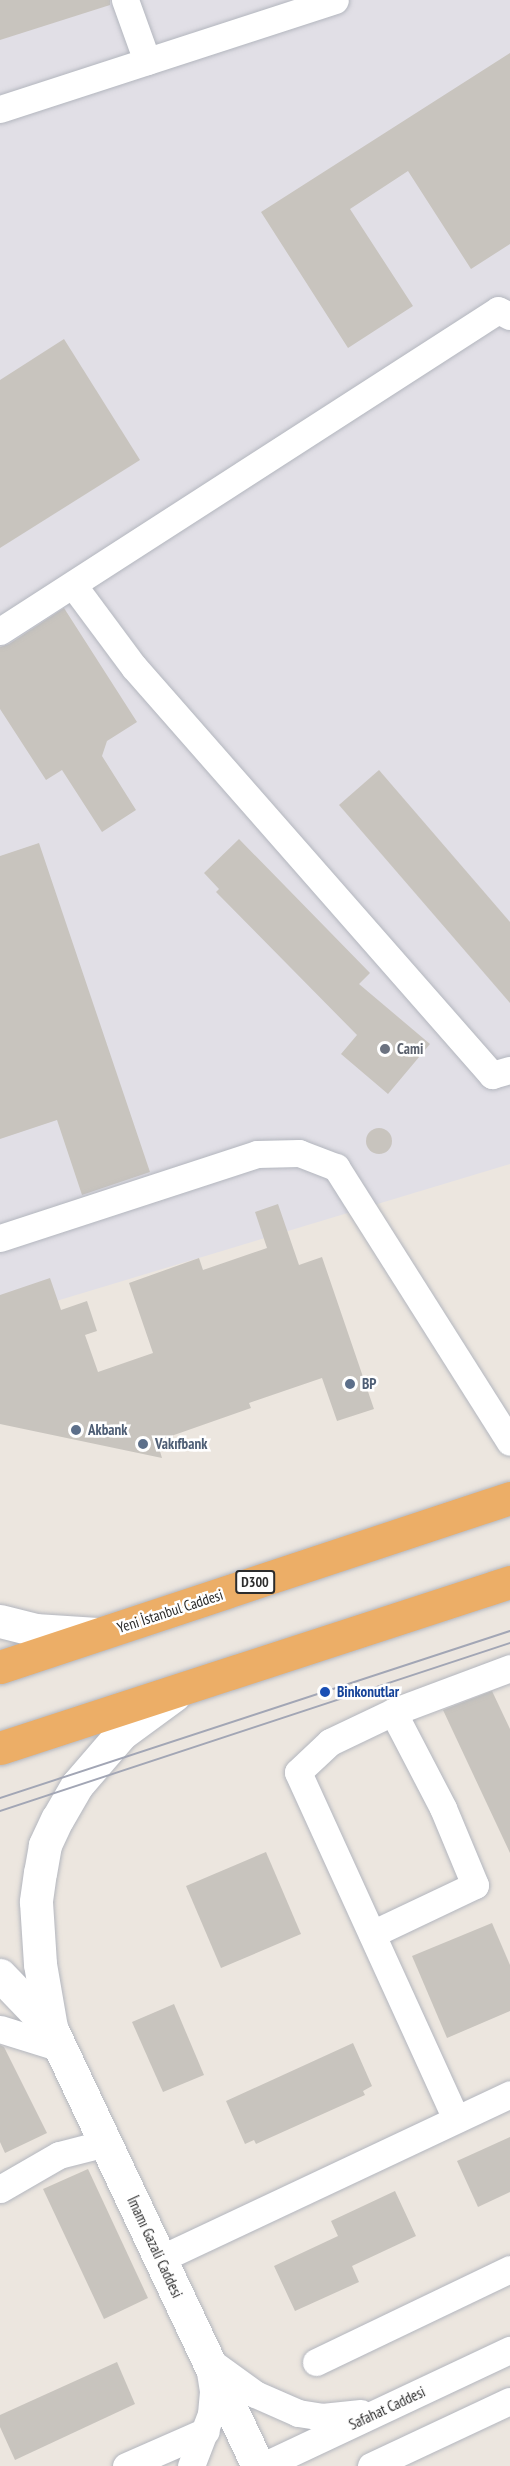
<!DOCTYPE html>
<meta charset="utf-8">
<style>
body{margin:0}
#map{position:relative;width:510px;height:2466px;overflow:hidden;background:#ece6df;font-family:"PT Sans Narrow",sans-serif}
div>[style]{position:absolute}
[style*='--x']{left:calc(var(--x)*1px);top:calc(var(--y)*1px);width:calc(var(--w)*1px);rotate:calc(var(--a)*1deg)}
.industrial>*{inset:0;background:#e1dfe6}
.building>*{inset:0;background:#c8c4be}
.round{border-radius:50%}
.roads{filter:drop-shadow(0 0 2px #b3b6be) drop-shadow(0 0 2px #b3b6be)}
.minor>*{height:27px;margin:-13.5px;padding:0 13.5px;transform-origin:13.5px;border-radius:13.5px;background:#fff}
.tertiary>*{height:33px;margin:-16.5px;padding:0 16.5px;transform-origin:16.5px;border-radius:16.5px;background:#fff}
.trunk>*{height:33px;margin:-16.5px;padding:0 16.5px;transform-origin:16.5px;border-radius:16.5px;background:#ecae67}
.tram>*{height:1.5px;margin:-0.75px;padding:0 0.75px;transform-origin:0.75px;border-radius:0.75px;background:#a2a6b5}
.dots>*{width:16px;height:16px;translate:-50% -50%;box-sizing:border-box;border:3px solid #fff;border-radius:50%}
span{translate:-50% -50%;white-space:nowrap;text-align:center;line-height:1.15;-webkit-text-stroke:5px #fff;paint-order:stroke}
.shield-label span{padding:2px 4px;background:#fff;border:2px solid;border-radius:4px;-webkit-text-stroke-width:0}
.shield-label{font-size:14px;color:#2c2c2c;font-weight:700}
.worship-label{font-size:15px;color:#5b616d;font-weight:700}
.left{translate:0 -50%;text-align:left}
.service-label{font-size:15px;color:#4e5e75;font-weight:700}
.street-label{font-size:15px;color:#2c2c2c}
.transit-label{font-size:15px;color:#164399;font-weight:700}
</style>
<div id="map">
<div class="industrial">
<i style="clip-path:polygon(0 0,510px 0,510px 1164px,0 1318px)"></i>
</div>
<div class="building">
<i style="clip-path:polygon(0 0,110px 0,110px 5px,0 40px)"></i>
<i style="clip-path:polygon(510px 53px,510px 244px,471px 269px,408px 171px,350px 209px,413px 306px,348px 348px,261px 212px)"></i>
<i style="clip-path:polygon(64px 339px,140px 460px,0 548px,0 380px)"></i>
<i style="clip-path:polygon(64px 608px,137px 722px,107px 741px,102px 756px,136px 810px,102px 832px,62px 770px,46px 780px,0 709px,0 647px,9px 644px)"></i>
<i style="clip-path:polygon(379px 770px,510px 922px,510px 1003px,339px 805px)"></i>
<i style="clip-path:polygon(239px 839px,370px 973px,359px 984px,430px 1044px,388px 1094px,341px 1054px,357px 1035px,216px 892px,219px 889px,204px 873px)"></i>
<i style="clip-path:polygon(39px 843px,150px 1172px,82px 1195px,57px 1120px,0 1139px,0 856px)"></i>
<i class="round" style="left:366px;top:1128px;width:26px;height:26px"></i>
<i style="clip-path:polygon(278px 1204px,299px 1265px,322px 1257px,374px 1409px,337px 1421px,322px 1378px,249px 1403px,251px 1408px,157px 1441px,162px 1458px,0 1424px,0 1295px,50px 1278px,61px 1310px,87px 1301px,97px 1331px,85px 1335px,98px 1372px,153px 1353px,129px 1283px,199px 1258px,203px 1270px,267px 1248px,255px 1212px)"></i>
<i style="clip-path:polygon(492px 1691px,510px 1729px,510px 1853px,443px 1710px)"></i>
<i style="clip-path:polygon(266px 1852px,301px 1934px,221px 1968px,186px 1886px)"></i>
<i style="clip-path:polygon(492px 1923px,510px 1965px,510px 2011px,447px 2038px,412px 1956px)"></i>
<i style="clip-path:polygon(174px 2004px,204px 2075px,163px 2092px,132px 2022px)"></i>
<i style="clip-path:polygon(353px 2043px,372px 2086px,363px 2091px,365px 2095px,256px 2144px,254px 2140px,245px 2144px,226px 2101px)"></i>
<i style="clip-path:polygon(0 2045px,4px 2047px,47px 2133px,5px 2153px,0 2142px)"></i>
<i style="clip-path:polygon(510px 2137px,510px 2192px,478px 2207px,457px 2161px)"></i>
<i style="clip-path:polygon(88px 2169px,148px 2298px,104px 2319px,43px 2189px)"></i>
<i style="clip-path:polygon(395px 2191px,416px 2236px,352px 2266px,359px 2282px,295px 2311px,274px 2266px,338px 2236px,331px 2221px)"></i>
<i style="clip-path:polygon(117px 2362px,135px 2404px,15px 2460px,0 2427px,0 2415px)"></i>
</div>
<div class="roads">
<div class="minor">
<i style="--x:125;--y:0;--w:65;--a:70.2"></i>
<i style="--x:0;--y:109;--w:352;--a:-18"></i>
<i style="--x:73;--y:585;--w:102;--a:53.4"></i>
<i style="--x:134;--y:667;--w:543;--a:48.73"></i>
<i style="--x:492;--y:1075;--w:19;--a:-16"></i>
<i style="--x:0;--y:631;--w:592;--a:-32.8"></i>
<i style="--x:498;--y:310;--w:13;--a:27"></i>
<i style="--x:0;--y:1238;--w:270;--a:-18.1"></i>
<i style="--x:257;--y:1154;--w:42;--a:-1.4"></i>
<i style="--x:299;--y:1153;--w:40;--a:21"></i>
<i style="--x:336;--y:1167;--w:325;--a:57.7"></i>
<i style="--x:372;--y:1934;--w:114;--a:-25.4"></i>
<i style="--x:475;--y:1885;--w:83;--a:-112.6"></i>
<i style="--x:443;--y:1808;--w:108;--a:-117.5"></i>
<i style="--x:0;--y:2029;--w:64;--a:17.3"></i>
<i style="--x:456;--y:2119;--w:381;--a:-114.5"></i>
<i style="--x:298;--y:1772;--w:44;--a:-43.2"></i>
<i style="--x:330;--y:1742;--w:70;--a:-25.5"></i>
<i style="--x:393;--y:1712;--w:125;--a:-20.6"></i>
<i style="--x:0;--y:2189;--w:68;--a:-30"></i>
<i style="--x:59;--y:2155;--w:49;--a:-14.3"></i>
<i style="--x:160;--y:2259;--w:387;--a:-25.2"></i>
<i style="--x:208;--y:2360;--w:58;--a:35.9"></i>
<i style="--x:255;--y:2394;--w:47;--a:23.8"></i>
<i style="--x:298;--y:2413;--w:24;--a:9"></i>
<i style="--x:322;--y:2417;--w:39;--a:-6"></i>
<i style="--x:316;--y:2362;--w:215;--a:-25.6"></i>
<i style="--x:126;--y:2466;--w:87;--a:-23.6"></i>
<i style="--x:191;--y:2466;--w:56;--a:-69"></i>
<i style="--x:211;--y:2414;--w:23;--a:-85"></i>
<i style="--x:213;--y:2391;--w:19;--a:-99"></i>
<i style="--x:263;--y:2466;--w:273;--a:-25.2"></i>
<i style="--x:371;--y:2466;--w:153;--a:-25.1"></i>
</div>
<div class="tertiary">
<i style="--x:0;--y:1621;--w:36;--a:14"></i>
<i style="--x:35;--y:1630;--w:62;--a:3.7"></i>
<i style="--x:174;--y:1695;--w:66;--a:143.7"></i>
<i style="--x:121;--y:1734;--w:67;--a:130.8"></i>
<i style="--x:77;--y:1785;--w:39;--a:120"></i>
<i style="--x:57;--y:1819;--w:29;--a:115"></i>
<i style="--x:45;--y:1845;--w:27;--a:100"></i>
<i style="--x:40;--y:1872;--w:30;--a:98"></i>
<i style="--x:36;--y:1902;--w:62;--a:86.3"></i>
<i style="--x:40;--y:1964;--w:65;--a:80.2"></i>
<i style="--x:51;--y:2028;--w:484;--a:64.7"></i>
<i style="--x:0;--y:1975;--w:74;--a:46.1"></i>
</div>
<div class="trunk">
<i style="--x:0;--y:1667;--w:537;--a:-18.33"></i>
<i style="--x:0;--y:1748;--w:536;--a:-18.03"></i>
</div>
</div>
<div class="tram">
<i style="--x:0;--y:1798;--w:537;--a:-18.13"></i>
<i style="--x:0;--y:1811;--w:537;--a:-18.23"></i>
</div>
<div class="dots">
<i style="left:385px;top:1049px;background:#6b7280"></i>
<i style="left:350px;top:1384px;background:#5c6f8a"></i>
<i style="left:76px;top:1430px;background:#5c6f8a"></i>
<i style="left:143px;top:1444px;background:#5c6f8a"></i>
<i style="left:325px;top:1692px;background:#1a4fb4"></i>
</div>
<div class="shield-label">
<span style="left:255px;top:1582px">D300</span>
</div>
<div class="worship-label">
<span class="left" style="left:397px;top:1049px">Cami</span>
</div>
<div class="service-label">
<span class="left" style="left:362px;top:1384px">BP</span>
<span class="left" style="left:88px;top:1430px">Akbank</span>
<span class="left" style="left:155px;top:1444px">Vakıfbank</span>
</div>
<div class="street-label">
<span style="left:170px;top:1611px;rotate:-18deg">Yeni İstanbul Caddesi</span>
<span style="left:155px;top:2247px;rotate:65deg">İmamı Gazali Caddesi</span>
<span style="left:387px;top:2408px;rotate:-25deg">Safahat Caddesi</span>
</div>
<div class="transit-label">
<span class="left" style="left:337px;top:1692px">Binkonutlar</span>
</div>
</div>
